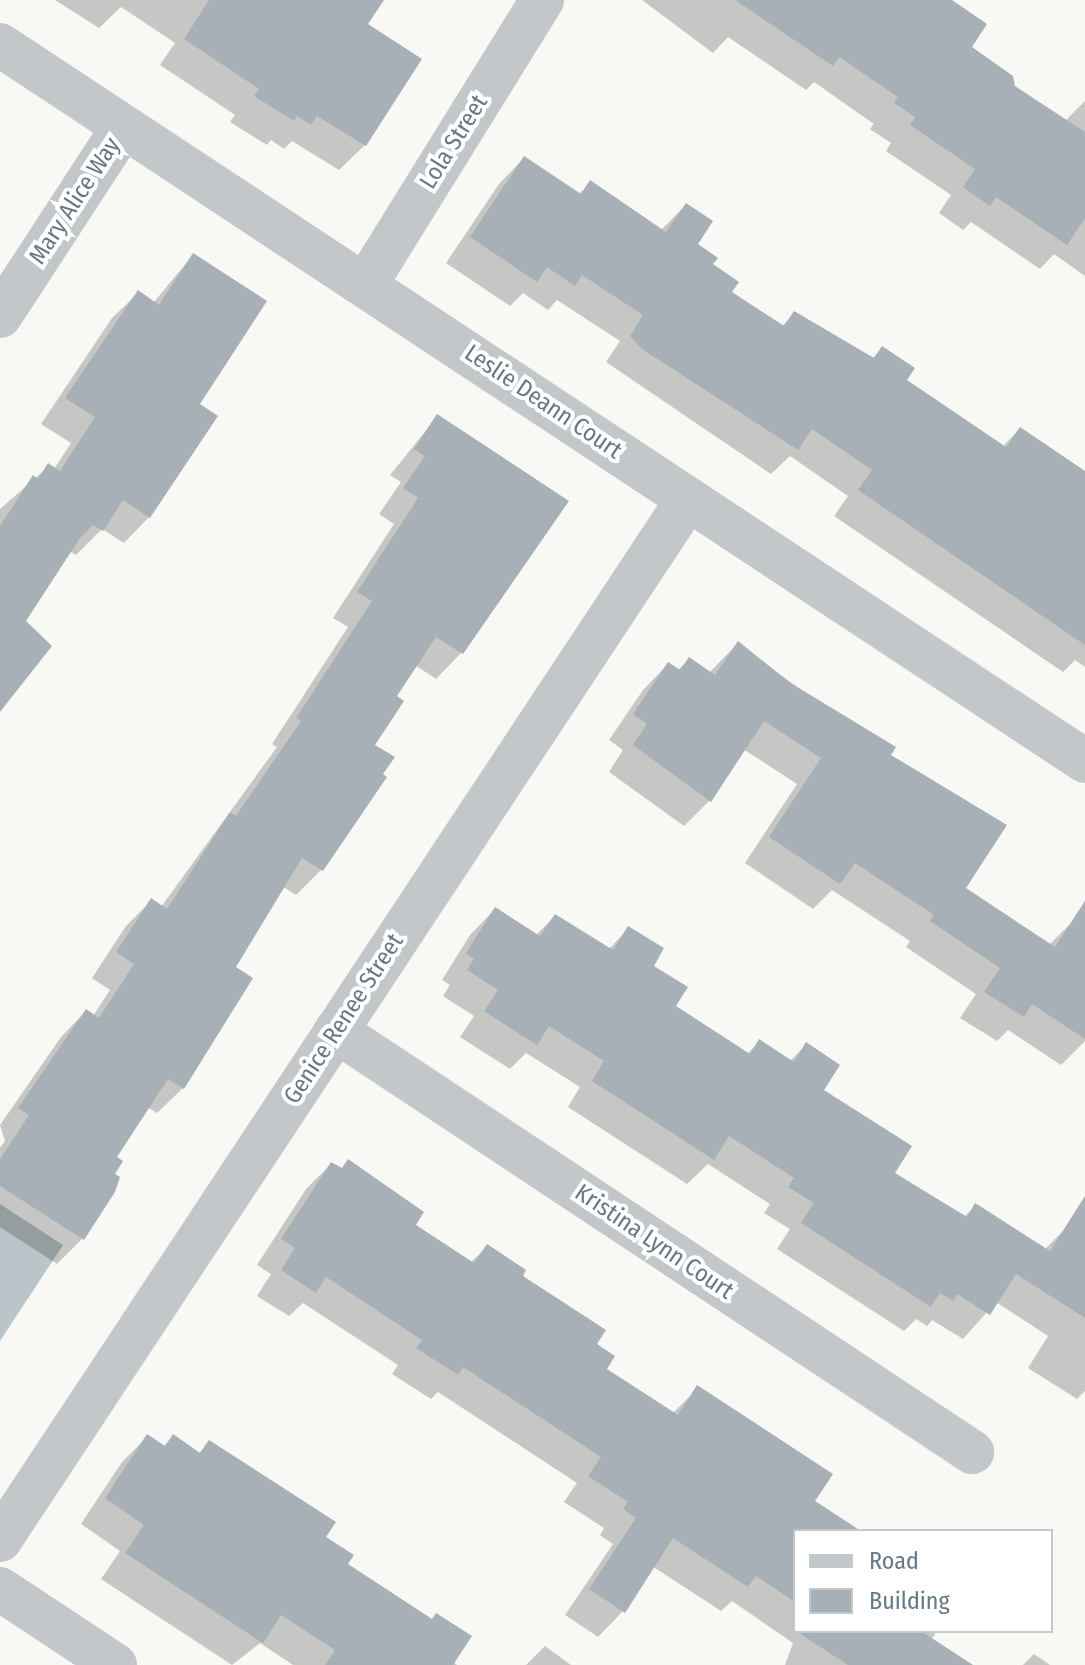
<!DOCTYPE html>
<style>
body{margin:0}
#map{position:relative;width:1085px;height:1665px;overflow:hidden;background:#f8f8f5;font-family:"Fira Sans Condensed",sans-serif}
div>[style]{position:absolute}
[style*='--x']{left:calc(var(--x)*1px);top:calc(var(--y)*1px);width:calc(var(--w)*1px);rotate:calc(var(--a)*1deg)}
.water>*{inset:0;background:#b9c5c9}
.shadow>*{inset:0;background:#0003}
.building>*{inset:0;background:#a7b0b6}
.minor>*{height:44px;margin:-22px;padding:0 22px;transform-origin:22px;border-radius:22px;background:#c3c7ca}
span{translate:-50% -50%;white-space:nowrap;text-align:center;line-height:1.15;-webkit-text-stroke:8px #fff;paint-order:stroke}
.street-label{font-size:24px;color:#677885}
.legend{position:absolute;left:793px;top:1529px;width:260px;height:104px;box-sizing:border-box;background:#fff;border:2px solid #c2c9ce;margin:0;padding:10px 14px;list-style:none;font-size:24px;color:#677885}
.legend li{display:flex;align-items:center;gap:16px;height:40px}
.legend b{width:40px;border:2px solid #c2c9ce}
</style>
<div id="map">
<div class="water">
<i style="clip-path:polygon(0 1204px,63px 1245px,0 1341px)"></i>
</div>
<div class="shadow">
<i style="clip-path:polygon(55px 0,366px 0,365px 145px,339px 170px,292px 141px,284px 149px,271px 140px,267px 145px,230px 122px,235px 115px,160px 65px,175px 43px,121px 7px,99px 28px)"></i>
<i style="clip-path:polygon(642px 0,951px 0,969px 48px,1014px 88px,1065px 121px,1085px 101px,1085px 276px,1054px 254px,1040px 269px,971px 222px,963px 230px,939px 213px,951px 195px,886px 151px,891px 143px,870px 129px,874px 124px,814px 82px,806px 90px,728px 37px,713px 53px)"></i>
<i style="clip-path:polygon(524px 158px,578px 195px,590px 183px,661px 230px,686px 205px,696px 245px,729px 293px,781px 327px,795px 313px,872px 359px,882px 349px,904px 380px,1002px 447px,1020px 429px,1085px 473px,1085px 667px,1075px 660px,1063px 672px,834px 516px,848px 496px,790px 456px,771px 474px,606px 362px,620px 341px,557px 300px,548px 310px,523px 293px,510px 306px,446px 263px,499px 184px)"></i>
<i style="clip-path:polygon(193px 255px,197px 405px,149px 517px,124px 543px,102px 529px,76px 555px,69px 551px,23px 622px,49px 646px,0 708px,0 509px,49px 466px,54px 469px,71px 443px,41px 424px,112px 318px,138px 293px,153px 303px)"></i>
<i style="clip-path:polygon(437px 417px,566px 502px,461px 653px,436px 679px,415px 665px,394px 697px,321px 870px,296px 895px,282px 886px,233px 968px,183px 1088px,157px 1113px,147px 1107px,114px 1157px,121px 1162px,82px 1239px,57px 1264px,0 1227px,0 1148px,5px 1141px,0 1125px,61px 1037px,86px 1011px,93px 1016px,110px 990px,92px 978px,126px 926px,151px 901px,161px 907px,277px 747px,272px 744px,348px 627px,333px 618px,394px 524px,379px 514px,401px 482px,390px 475px)"></i>
<i style="clip-path:polygon(738px 643px,888px 755px,963px 888px,1049px 945px,1076px 918px,1085px 924px,1085px 1041px,1061px 1065px,1008px 1030px,997px 1041px,960px 1018px,976px 994px,906px 947px,910px 941px,832px 890px,813px 909px,745px 863px,797px 784px,743px 749px,709px 801px,684px 826px,609px 772px,623px 750px,609px 740px,643px 690px,668px 664px,678px 670px,689px 659px,709px 673px)"></i>
<i style="clip-path:polygon(495px 909px,536px 935px,555px 916px,608px 950px,629px 928px,674px 1007px,747px 1054px,759px 1042px,790px 1061px,806px 1045px,821px 1091px,892px 1174px,964px 1217px,976px 1205px,1044px 1250px,1068px 1226px,1085px 1237px,1085px 1391px,1077px 1399px,1028px 1368px,1048px 1336px,996px 1302px,963px 1339px,932px 1320px,927px 1326px,916px 1319px,904px 1331px,777px 1249px,790px 1229px,764px 1213px,770px 1204px,708px 1164px,687px 1184px,568px 1107px,580px 1087px,526px 1053px,510px 1069px,460px 1037px,474px 1016px,443px 996px,450px 985px,442px 980px,470px 935px)"></i>
<i style="clip-path:polygon(348px 1161px,413px 1226px,470px 1263px,487px 1247px,595px 1345px,604px 1370px,672px 1414px,698px 1388px,812px 1502px,830px 1531px,795px 1531px,795px 1631px,937px 1631px,931px 1640px,969px 1665px,785px 1665px,793px 1643px,732px 1601px,721px 1611px,652px 1566px,623px 1611px,598px 1637px,565px 1615px,613px 1544px,600px 1535px,604px 1528px,564px 1502px,577px 1483px,438px 1392px,431px 1399px,392px 1374px,398px 1365px,303px 1303px,289px 1316px,257px 1296px,271px 1274px,257px 1265px,306px 1189px,331px 1164px,340px 1170px)"></i>
<i style="clip-path:polygon(147px 1437px,163px 1447px,173px 1437px,198px 1454px,209px 1443px,323px 1538px,345px 1565px,457px 1665px,293px 1665px,260px 1643px,232px 1665px,101px 1579px,120px 1551px,81px 1524px,122px 1462px)"></i>
<i style="clip-path:polygon(545px 1646px,571px 1665px,526px 1665px)"></i>
<i style="clip-path:polygon(1034px 1654px,1050px 1665px,1023px 1665px)"></i>
</div>
<div class="building">
<i style="clip-path:polygon(209px 0,384px 0,368px 24px,422px 59px,366px 146px,317px 116px,311px 125px,297px 116px,294px 121px,254px 96px,259px 89px,184px 39px)"></i>
<i style="clip-path:polygon(735px 0,952px 0,987px 24px,972px 47px,1013px 76px,1015px 86px,1085px 132px,1085px 218px,1067px 245px,996px 197px,990px 206px,963px 187px,975px 169px,910px 125px,915px 117px,894px 103px,898px 97px,839px 57px,833px 66px)"></i>
<i style="clip-path:polygon(524px 156px,581px 194px,590px 180px,666px 232px,686px 203px,713px 221px,698px 244px,718px 258px,713px 264px,739px 282px,732px 292px,784px 326px,794px 311px,874px 358px,882px 346px,915px 368px,907px 380px,1006px 447px,1020px 427px,1085px 471px,1085px 645px,858px 490px,872px 470px,812px 429px,798px 450px,642px 349px,630px 336px,643px 315px,582px 275px,575px 286px,547px 267px,537px 282px,470px 237px)"></i>
<i style="clip-path:polygon(193px 253px,267px 301px,200px 404px,218px 416px,150px 518px,123px 500px,103px 531px,93px 525px,80px 538px,26px 621px,52px 646px,0 712px,0 526px,33px 475px,38px 479px,48px 463px,60px 471px,95px 417px,65px 398px,138px 290px,159px 305px)"></i>
<i style="clip-path:polygon(437px 414px,569px 501px,463px 654px,436px 637px,397px 696px,404px 701px,375px 745px,395px 757px,383px 774px,387px 777px,323px 871px,302px 858px,236px 967px,253px 978px,184px 1089px,168px 1079px,117px 1157px,123px 1161px,115px 1174px,120px 1177px,115px 1192px,84px 1240px,0 1186px,0 1159px,29px 1115px,18px 1108px,86px 1009px,99px 1018px,134px 964px,116px 952px,151px 898px,167px 909px,230px 812px,236px 816px,301px 721px,296px 718px,372px 601px,357px 592px,418px 498px,403px 488px,425px 456px,414px 449px)"></i>
<i style="clip-path:polygon(738px 641px,789px 682px,896px 747px,891px 755px,1007px 825px,966px 888px,1055px 947px,1085px 901px,1085px 1039px,1032px 1004px,1024px 1017px,984px 992px,1000px 968px,930px 921px,934px 915px,855px 863px,840px 884px,769px 837px,821px 758px,764px 721px,711px 802px,633px 745px,647px 724px,633px 714px,668px 662px,680px 670px,689px 657px,715px 675px)"></i>
<i style="clip-path:polygon(495px 907px,540px 936px,555px 914px,613px 950px,628px 926px,664px 948px,654px 966px,688px 987px,676px 1006px,750px 1054px,759px 1039px,794px 1062px,806px 1042px,840px 1065px,824px 1090px,912px 1146px,895px 1173px,967px 1217px,975px 1203px,1050px 1251px,1085px 1196px,1085px 1318px,1016px 1274px,990px 1315px,957px 1294px,954px 1301px,940px 1293px,931px 1307px,801px 1223px,814px 1203px,788px 1187px,794px 1178px,729px 1136px,714px 1160px,592px 1081px,604px 1061px,549px 1026px,537px 1045px,484px 1011px,498px 990px,467px 970px,474px 959px,466px 953px)"></i>
<i style="clip-path:polygon(348px 1159px,424px 1212px,416px 1225px,474px 1263px,487px 1244px,526px 1270px,523px 1276px,606px 1330px,597px 1344px,615px 1356px,607px 1369px,678px 1415px,697px 1385px,833px 1474px,815px 1501px,861px 1531px,795px 1531px,795px 1602px,756px 1576px,748px 1587px,673px 1538px,625px 1613px,589px 1589px,636px 1518px,623px 1509px,628px 1502px,588px 1476px,601px 1457px,463px 1367px,458px 1375px,416px 1348px,422px 1340px,326px 1277px,316px 1293px,281px 1270px,295px 1248px,281px 1239px,331px 1162px,342px 1168px)"></i>
<i style="clip-path:polygon(147px 1434px,165px 1446px,173px 1434px,200px 1453px,209px 1440px,336px 1522px,326px 1537px,354px 1555px,348px 1564px,432px 1619px,436px 1613px,472px 1636px,453px 1665px,325px 1665px,335px 1650px,281px 1615px,263px 1643px,125px 1553px,144px 1525px,105px 1498px)"></i>
<i style="clip-path:polygon(796px 1631px,921px 1631px,973px 1665px,848px 1665px)"></i>
</div>
<div class="minor">
<i style="--x:0;--y:45;--w:1300;--a:33.42"></i>
<i style="--x:366;--y:284;--w:334;--a:-58.2"></i>
<i style="--x:0;--y:316;--w:225;--a:-56.9"></i>
<i style="--x:336;--y:1031;--w:763;--a:33.5"></i>
<i style="--x:0;--y:1540;--w:1248;--a:-56.54"></i>
<i style="--x:0;--y:1589;--w:138;--a:33.5"></i>
</div>
<div class="street-label">
<span style="left:454px;top:142px;rotate:-58deg">Lola Street</span>
<span style="left:75px;top:201px;rotate:-57deg">Mary Alice Way</span>
<span style="left:543px;top:402px;rotate:34deg">Leslie Deann Court</span>
<span style="left:344px;top:1019px;rotate:-57deg">Genice Renee Street</span>
<span style="left:654px;top:1242px;rotate:34deg">Kristina Lynn Court</span>
</div>
<ul class="legend">
<li><b style="height:10px;background:#c3c7ca"></b>Road</li>
<li><b style="height:22px;background:#a7b0b6"></b>Building</li>
</ul>
</div>
